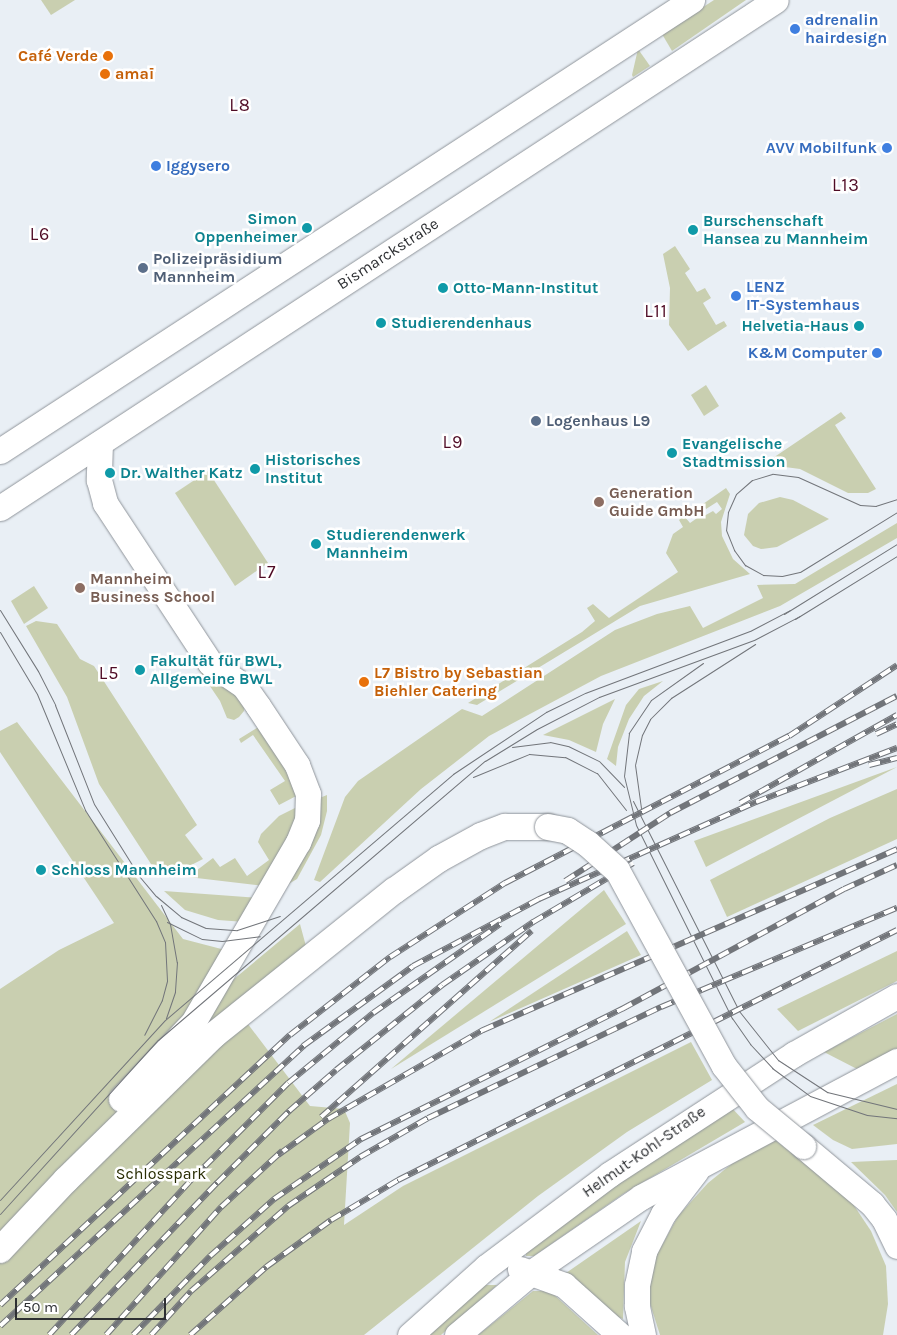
<!DOCTYPE html>
<meta charset="utf-8">
<style>
body{margin:0}
#map{position:relative;width:897px;height:1335px;overflow:hidden;background:#e9eff5;font-family:Karla,sans-serif}
div>[style]{position:absolute}
[style*='--x']{left:calc(var(--x)*1px);top:calc(var(--y)*1px);width:calc(var(--w)*1px);rotate:calc(var(--a)*1deg)}
.green>*{inset:0;background:#c9cfb0}
.roads{filter:drop-shadow(0 0 1px #90959b) drop-shadow(0 0 1px #90959b)}
.primary>*{height:25px;margin:-12.5px;padding:0 12.5px;transform-origin:12.5px;border-radius:12.5px;background:#fff}
.trunk>*{height:26px;margin:-13px;padding:0 13px;transform-origin:13px;border-radius:13px;background:#fff}
.tram>*{height:1px;margin:-0.5px;padding:0 0.5px;transform-origin:0.5px;border-radius:0.5px;background:#72757a}
.rail>*{height:5.5px;margin-top:-2.75px;transform-origin:0;background:repeating-linear-gradient(90deg,#fff 0 11px,#72757a 0 22px);box-sizing:border-box;border-block:1px solid #72757a}
.bridges{filter:drop-shadow(0 0 1px #90959b) drop-shadow(0 0 1px #90959b)}
.primary-bridge>*{height:25px;margin:-12.5px;padding:0 12.5px;transform-origin:12.5px;border-radius:12.5px;background:#fff}
.trunk-bridge>*{height:26px;margin:-13px;padding:0 13px;transform-origin:13px;border-radius:13px;background:#fff}
.dots>*{width:14px;height:14px;translate:-50% -50%;box-sizing:border-box;border:2px solid #fff;border-radius:50%}
span{translate:-50% -50%;white-space:nowrap;text-align:center;line-height:1.15;-webkit-text-stroke:5px #fff;paint-order:stroke}
.shop-label{font-size:16px;color:#366cbe;font-weight:700}
.left{translate:0 -50%;text-align:left}
.right{translate:-100% -50%;text-align:right}
.food-label{font-size:16px;color:#c56008;font-weight:700}
.culture-label{font-size:16px;color:#0d838f;font-weight:700}
.street-label{font-size:16px;color:#2e3033}
.service-label{font-size:16px;color:#4e5e75;font-weight:700}
.education-label{font-size:16px;color:#785e54;font-weight:700}
.park-label{font-size:16px;color:#282c03}
.neighbourhood-label{font-size:18px;color:#4f0b25;letter-spacing:1px}
.scale{position:absolute;left:15px;top:1298px;width:151px;height:22px;box-sizing:border-box;border:2px solid #2e3033;border-top:0;padding-left:6px;font-size:15px;line-height:18px;white-space:nowrap;color:#2e3033;-webkit-text-stroke:4px #fff;paint-order:stroke}
</style>
<div id="map">
<div class="green">
<i style="clip-path:polygon(41px 0,75px 0,51px 15px)"></i>
<i style="clip-path:polygon(714px 0,746px 0,672px 51px,662px 34px)"></i>
<i style="clip-path:polygon(638px 49px,650px 66px,633px 77px,632px 75px)"></i>
<i style="clip-path:polygon(675px 246px,690px 269px,685px 273px,697px 292px,705px 288px,711px 298px,703px 303px,716px 325px,724px 321px,727px 326px,688px 351px,669px 325px,670px 288px,663px 254px)"></i>
<i style="clip-path:polygon(706px 385px,719px 406px,704px 416px,691px 395px)"></i>
<i style="clip-path:polygon(841px 412px,846px 418px,835px 425px,876px 489px,868px 493px,848px 493px,800px 469px,770px 465px,767px 462px)"></i>
<i style="clip-path:polygon(208px 471px,268px 563px,235px 586px,175px 493px)"></i>
<i style="clip-path:polygon(726px 488px,730px 494px,721px 522px,722px 536px,733px 559px,750px 574px,640px 606px,477px 705px,468px 703px,582px 632px,595px 621px,587px 608px,593px 604px,609px 618px,678px 572px,666px 553px,673px 534px,683px 527px,679px 520px,684px 516px,690px 523px,703px 514px,704px 516px,713px 511px,716px 514px,722px 509px,717px 502px,706px 509px,703px 504px)"></i>
<i style="clip-path:polygon(780px 497px,793px 500px,829px 519px,777px 547px,761px 549px,753px 546px,744px 535px,748px 514px,759px 503px)"></i>
<i style="clip-path:polygon(897px 523px,897px 538px,780px 606px,601px 676px,489px 736px,421px 789px,320px 882px,314px 880px,345px 797px,358px 781px,462px 709px,482px 716px,615px 630px,657px 614px,690px 606px,703px 628px,763px 598px,757px 585px,795px 584px)"></i>
<i style="clip-path:polygon(34px 586px,48px 608px,24px 624px,11px 601px)"></i>
<i style="clip-path:polygon(36px 621px,57px 624px,80px 659px,94px 666px,197px 825px,185px 835px,203px 859px,168px 877px,162px 876px,151px 864px,99px 784px,67px 697px,26px 626px)"></i>
<i style="clip-path:polygon(200px 665px,245px 702px,244px 711px,239px 717px,234px 720px,227px 718px,220px 701px,197px 667px)"></i>
<i style="clip-path:polygon(663px 681px,644px 696px,629px 719px,618px 747px,616px 766px,607px 759px,626px 705px,639px 689px)"></i>
<i style="clip-path:polygon(615px 699px,603px 724px,596px 752px,569px 740px,543px 735px)"></i>
<i style="clip-path:polygon(17px 722px,183px 939px,229px 951px,222px 989px,300px 924px,307px 950px,235px 1007px,310px 1106px,344px 1109px,350px 1123px,344px 1225px,403px 1186px,691px 1042px,712px 1080px,627px 1132px,538px 1196px,364px 1335px,0 1335px,0 989px,59px 950px,114px 923px,0 752px,0 731px)"></i>
<i style="clip-path:polygon(263px 724px,300px 794px,279px 805px,270px 790px,285px 781px,253px 735px,241px 743px,239px 739px)"></i>
<i style="clip-path:polygon(897px 767px,706px 867px,694px 841px)"></i>
<i style="clip-path:polygon(897px 789px,897px 839px,727px 917px,710px 880px,830px 818px)"></i>
<i style="clip-path:polygon(327px 795px,327px 811px,321px 835px,297px 879px,280px 889px,317px 799px)"></i>
<i style="clip-path:polygon(299px 806px,295px 822px,265px 886px,188px 877px,213px 858px,220px 867px,235px 858px,247px 876px,269px 860px,258px 842px,261px 834px,279px 816px)"></i>
<i style="clip-path:polygon(604px 890px,626px 924px,391px 1069px)"></i>
<i style="clip-path:polygon(164px 891px,259px 898px,245px 922px,218px 920px,185px 910px)"></i>
<i style="clip-path:polygon(627px 931px,641px 955px,489px 1022px)"></i>
<i style="clip-path:polygon(897px 951px,897px 981px,798px 1031px,777px 1009px)"></i>
<i style="clip-path:polygon(897px 1014px,897px 1049px,857px 1069px,824px 1052px)"></i>
<i style="clip-path:polygon(897px 1084px,897px 1144px,852px 1149px,833px 1140px,813px 1125px)"></i>
<i style="clip-path:polygon(730px 1106px,745px 1122px,623px 1194px,534px 1256px,526px 1256px,526px 1250px,601px 1194px)"></i>
<i style="clip-path:polygon(773px 1138px,851px 1201px,871px 1231px,886px 1266px,888px 1304px,883px 1335px,660px 1335px,647px 1294px,654px 1260px,678px 1216px,708px 1183px,744px 1154px)"></i>
<i style="clip-path:polygon(897px 1160px,897px 1212px,885px 1195px,851px 1162px)"></i>
<i style="clip-path:polygon(641px 1221px,625px 1262px,623px 1319px,611px 1314px,566px 1273px)"></i>
<i style="clip-path:polygon(484px 1285px,497px 1285px,441px 1335px,428px 1335px)"></i>
<i style="clip-path:polygon(533px 1291px,550px 1291px,598px 1335px,478px 1335px)"></i>
</div>
<div class="roads">
<div class="primary">
<i style="--x:100;--y:443;--w:37;--a:92"></i>
<i style="--x:99;--y:480;--w:24;--a:75"></i>
<i style="--x:105;--y:503;--w:191;--a:56.7"></i>
<i style="--x:210;--y:663;--w:41;--a:34.1"></i>
<i style="--x:244;--y:686;--w:24;--a:55"></i>
<i style="--x:258;--y:706;--w:71;--a:56.5"></i>
<i style="--x:297;--y:765;--w:31;--a:69"></i>
<i style="--x:308;--y:794;--w:26;--a:92"></i>
<i style="--x:307;--y:820;--w:24;--a:112"></i>
<i style="--x:298;--y:842;--w:213;--a:120.2"></i>
<i style="--x:0;--y:451;--w:826;--a:-33.09"></i>
<i style="--x:0;--y:508;--w:927;--a:-33.21"></i>
<i style="--x:803;--y:1146;--w:90;--a:40"></i>
<i style="--x:872;--y:1204;--w:19;--a:51"></i>
<i style="--x:884;--y:1219;--w:30;--a:64"></i>
<i style="--x:520;--y:1269;--w:47;--a:20"></i>
<i style="--x:564;--y:1285;--w:75;--a:41.8"></i>
<i style="--x:410;--y:1335;--w:102;--a:-41.8"></i>
<i style="--x:486;--y:1267;--w:155;--a:-36.9"></i>
<i style="--x:610;--y:1174;--w:220;--a:-33.1"></i>
<i style="--x:794;--y:1054;--w:118;--a:-29.4"></i>
<i style="--x:457;--y:1335;--w:98;--a:-40"></i>
<i style="--x:532;--y:1272;--w:132;--a:-34.5"></i>
<i style="--x:641;--y:1197;--w:290;--a:-28"></i>
<i style="--x:643;--y:1335;--w:30;--a:-102"></i>
<i style="--x:637;--y:1306;--w:21;--a:-90"></i>
<i style="--x:637;--y:1285;--w:35;--a:-78"></i>
<i style="--x:644;--y:1251;--w:42;--a:-62.8"></i>
<i style="--x:663;--y:1214;--w:54;--a:-52.5"></i>
</div>
<div class="trunk">
<i style="--x:122;--y:1099;--w:100;--a:-46.6"></i>
<i style="--x:0;--y:1250;--w:96;--a:-46.7"></i>
<i style="--x:66;--y:1180;--w:207;--a:-44.4"></i>
<i style="--x:214;--y:1035;--w:231;--a:-38.7"></i>
<i style="--x:394;--y:891;--w:55;--a:-35.4"></i>
<i style="--x:439;--y:859;--w:48;--a:-28.7"></i>
<i style="--x:481;--y:836;--w:26;--a:-21"></i>
<i style="--x:505;--y:827;--w:43;--a:0"></i>
</div>
</div>
<div class="tram">
<i style="--x:897;--y:499;--w:22;--a:162"></i>
<i style="--x:876;--y:506;--w:16;--a:-176"></i>
<i style="--x:860;--y:505;--w:68;--a:-155.7"></i>
<i style="--x:798;--y:477;--w:26;--a:-173"></i>
<i style="--x:772;--y:474;--w:21;--a:163"></i>
<i style="--x:752;--y:480;--w:21;--a:139"></i>
<i style="--x:736;--y:494;--w:20;--a:114"></i>
<i style="--x:728;--y:512;--w:18;--a:96"></i>
<i style="--x:726;--y:530;--w:22;--a:68"></i>
<i style="--x:734;--y:550;--w:19;--a:54"></i>
<i style="--x:745;--y:565;--w:21;--a:29"></i>
<i style="--x:763;--y:575;--w:19;--a:3"></i>
<i style="--x:782;--y:576;--w:18;--a:-13"></i>
<i style="--x:800;--y:572;--w:114;--a:-31.7"></i>
<i style="--x:0;--y:610;--w:72;--a:58.1"></i>
<i style="--x:38;--y:671;--w:38;--a:63"></i>
<i style="--x:55;--y:705;--w:106;--a:68.5"></i>
<i style="--x:94;--y:804;--w:85;--a:58"></i>
<i style="--x:139;--y:876;--w:26;--a:50"></i>
<i style="--x:156;--y:896;--w:33;--a:40"></i>
<i style="--x:181;--y:917;--w:27;--a:24"></i>
<i style="--x:206;--y:928;--w:31;--a:4"></i>
<i style="--x:237;--y:930;--w:45;--a:-18"></i>
<i style="--x:784;--y:614;--w:133;--a:-31.8"></i>
<i style="--x:795;--y:619;--w:120;--a:-31.7"></i>
<i style="--x:0;--y:632;--w:72;--a:59.2"></i>
<i style="--x:37;--y:694;--w:126;--a:67.5"></i>
<i style="--x:85;--y:810;--w:132;--a:57.4"></i>
<i style="--x:156;--y:921;--w:23;--a:67"></i>
<i style="--x:165;--y:942;--w:39;--a:87"></i>
<i style="--x:167;--y:981;--w:20;--a:105"></i>
<i style="--x:162;--y:1000;--w:39;--a:117"></i>
<i style="--x:703;--y:663;--w:64;--a:144.6"></i>
<i style="--x:651;--y:700;--w:40;--a:124"></i>
<i style="--x:629;--y:733;--w:43;--a:96.6"></i>
<i style="--x:624;--y:776;--w:50;--a:76.2"></i>
<i style="--x:636;--y:825;--w:216;--a:63.6"></i>
<i style="--x:732;--y:1018;--w:32;--a:55"></i>
<i style="--x:750;--y:1044;--w:33;--a:47"></i>
<i style="--x:772;--y:1068;--w:47;--a:36.4"></i>
<i style="--x:810;--y:1096;--w:60;--a:18.4"></i>
<i style="--x:867;--y:1115;--w:30;--a:6"></i>
<i style="--x:512;--y:747;--w:38;--a:-7"></i>
<i style="--x:550;--y:742;--w:18;--a:13"></i>
<i style="--x:568;--y:746;--w:34;--a:26"></i>
<i style="--x:599;--y:761;--w:36;--a:46"></i>
<i style="--x:473;--y:777;--w:61;--a:-22.3"></i>
<i style="--x:529;--y:754;--w:36;--a:5"></i>
<i style="--x:565;--y:757;--w:36;--a:27"></i>
<i style="--x:597;--y:773;--w:47;--a:51.9"></i>
<i style="--x:633;--y:801;--w:235;--a:63.2"></i>
<i style="--x:739;--y:1011;--w:63;--a:51.5"></i>
<i style="--x:778;--y:1060;--w:59;--a:33.1"></i>
<i style="--x:827;--y:1092;--w:72;--a:13.7"></i>
<i style="--x:641;--y:808;--w:43;--a:-97.9"></i>
<i style="--x:635;--y:765;--w:31;--a:-77"></i>
<i style="--x:642;--y:735;--w:18;--a:-63"></i>
<i style="--x:650;--y:719;--w:30;--a:-45"></i>
<i style="--x:671;--y:698;--w:100;--a:-32.7"></i>
<i style="--x:161;--y:905;--w:21;--a:65"></i>
<i style="--x:170;--y:924;--w:39;--a:80"></i>
<i style="--x:177;--y:962;--w:30;--a:94"></i>
<i style="--x:175;--y:992;--w:28;--a:109"></i>
<i style="--x:167;--y:922;--w:39;--a:26"></i>
<i style="--x:202;--y:939;--w:20;--a:6"></i>
<i style="--x:222;--y:941;--w:38;--a:-7"></i>
<i style="--x:0;--y:1200;--w:244;--a:-47.5"></i>
<i style="--x:165;--y:1020;--w:379;--a:-40.5"></i>
<i style="--x:453;--y:774;--w:112;--a:-33.7"></i>
<i style="--x:546;--y:712;--w:43;--a:-26"></i>
<i style="--x:585;--y:693;--w:176;--a:-20.6"></i>
<i style="--x:750;--y:631;--w:45;--a:-27.7"></i>
<i style="--x:0;--y:1214;--w:235;--a:-47.8"></i>
<i style="--x:158;--y:1040;--w:430;--a:-40.5"></i>
<i style="--x:485;--y:761;--w:61;--a:-31.6"></i>
<i style="--x:537;--y:729;--w:70;--a:-27.3"></i>
<i style="--x:599;--y:697;--w:165;--a:-20.2"></i>
<i style="--x:754;--y:640;--w:52;--a:-27.6"></i>
</div>
<div class="rail">
<i style="--x:876;--y:734;--w:23;--a:-25"></i>
<i style="--x:869;--y:765;--w:29;--a:-14"></i>
<i style="--x:740;--y:803;--w:180;--a:-29.3"></i>
<i style="--x:565;--y:881;--w:125;--a:-32.9"></i>
<i style="--x:670;--y:813;--w:255;--a:-27.3"></i>
<i style="--x:321;--y:1117;--w:281;--a:-41.5"></i>
<i style="--x:278;--y:1155;--w:62;--a:-35.8"></i>
<i style="--x:328;--y:1119;--w:179;--a:-29.9"></i>
<i style="--x:483;--y:1030;--w:452;--a:-23.6"></i>
<i style="--x:0;--y:1305;--w:396;--a:-43"></i>
<i style="--x:290;--y:1035;--w:127;--a:-38"></i>
<i style="--x:390;--y:957;--w:137;--a:-32.8"></i>
<i style="--x:505;--y:883;--w:320;--a:-27.4"></i>
<i style="--x:789;--y:736;--w:129;--a:-33.3"></i>
<i style="--x:0;--y:1326;--w:413;--a:-42.7"></i>
<i style="--x:303;--y:1046;--w:136;--a:-36"></i>
<i style="--x:413;--y:966;--w:143;--a:-28"></i>
<i style="--x:539;--y:899;--w:238;--a:-24.1"></i>
<i style="--x:756;--y:802;--w:151;--a:-21"></i>
<i style="--x:49;--y:1335;--w:207;--a:-47.5"></i>
<i style="--x:189;--y:1182;--w:140;--a:-45"></i>
<i style="--x:288;--y:1083;--w:110;--a:-39.5"></i>
<i style="--x:373;--y:1013;--w:155;--a:-35"></i>
<i style="--x:71;--y:1335;--w:211;--a:-46.2"></i>
<i style="--x:217;--y:1183;--w:102;--a:-45"></i>
<i style="--x:289;--y:1111;--w:62;--a:-41.1"></i>
<i style="--x:336;--y:1070;--w:136;--a:-38.7"></i>
<i style="--x:442;--y:985;--w:111;--a:-34.7"></i>
<i style="--x:533;--y:922;--w:116;--a:-30.5"></i>
<i style="--x:106;--y:1335;--w:172;--a:-48.1"></i>
<i style="--x:221;--y:1207;--w:83;--a:-42.6"></i>
<i style="--x:133;--y:1335;--w:110;--a:-45.7"></i>
<i style="--x:210;--y:1256;--w:86;--a:-41.7"></i>
<i style="--x:274;--y:1199;--w:106;--a:-34.6"></i>
<i style="--x:361;--y:1139;--w:292;--a:-26.5"></i>
<i style="--x:622;--y:1009;--w:252;--a:-28.4"></i>
<i style="--x:844;--y:889;--w:58;--a:-24.4"></i>
<i style="--x:151;--y:1335;--w:59;--a:-47.7"></i>
<i style="--x:191;--y:1291;--w:129;--a:-41.2"></i>
<i style="--x:288;--y:1206;--w:87;--a:-34.2"></i>
<i style="--x:360;--y:1157;--w:78;--a:-29.8"></i>
<i style="--x:428;--y:1118;--w:258;--a:-25.5"></i>
<i style="--x:661;--y:1007;--w:256;--a:-22.8"></i>
<i style="--x:190;--y:1335;--w:102;--a:-41.8"></i>
<i style="--x:266;--y:1267;--w:80;--a:-35.9"></i>
<i style="--x:331;--y:1220;--w:78;--a:-30.8"></i>
<i style="--x:398;--y:1180;--w:558;--a:-26.61"></i>
</div>
<div class="bridges">
<div class="primary-bridge">
<i style="--x:617;--y:870;--w:223;--a:61.4"></i>
<i style="--x:724;--y:1066;--w:53;--a:51.8"></i>
<i style="--x:757;--y:1108;--w:60;--a:39.6"></i>
</div>
<div class="trunk-bridge">
<i style="--x:548;--y:827;--w:20;--a:11"></i>
<i style="--x:568;--y:831;--w:24;--a:33"></i>
<i style="--x:588;--y:844;--w:39;--a:42"></i>
</div>
</div>
<div class="dots">
<i style="left:795px;top:29px;background:#3f7fe0"></i>
<i style="left:108px;top:56px;background:#e8710a"></i>
<i style="left:105px;top:74px;background:#e8710a"></i>
<i style="left:887px;top:148px;background:#3f7fe0"></i>
<i style="left:156px;top:166px;background:#3f7fe0"></i>
<i style="left:307px;top:228px;background:#0f9aa8"></i>
<i style="left:693px;top:230px;background:#0f9aa8"></i>
<i style="left:143px;top:268px;background:#5c6f8a"></i>
<i style="left:443px;top:288px;background:#0f9aa8"></i>
<i style="left:736px;top:296px;background:#3f7fe0"></i>
<i style="left:381px;top:323px;background:#0f9aa8"></i>
<i style="left:859px;top:326px;background:#0f9aa8"></i>
<i style="left:877px;top:353px;background:#3f7fe0"></i>
<i style="left:536px;top:421px;background:#5c6f8a"></i>
<i style="left:672px;top:453px;background:#0f9aa8"></i>
<i style="left:255px;top:469px;background:#0f9aa8"></i>
<i style="left:110px;top:473px;background:#0f9aa8"></i>
<i style="left:599px;top:502px;background:#8d6e63"></i>
<i style="left:316px;top:544px;background:#0f9aa8"></i>
<i style="left:80px;top:588px;background:#8d6e63"></i>
<i style="left:140px;top:670px;background:#0f9aa8"></i>
<i style="left:364px;top:682px;background:#e8710a"></i>
<i style="left:41px;top:870px;background:#0f9aa8"></i>
</div>
<div class="shop-label">
<span class="left" style="left:805px;top:29px">adrenalin<br>hairdesign</span>
<span class="right" style="left:877px;top:148px">AVV Mobilfunk</span>
<span class="left" style="left:166px;top:166px">Iggysero</span>
<span class="left" style="left:746px;top:296px">LENZ<br>IT-Systemhaus</span>
<span class="right" style="left:867px;top:353px">K&amp;M Computer</span>
</div>
<div class="food-label">
<span class="right" style="left:98px;top:56px">Café Verde</span>
<span class="left" style="left:115px;top:74px">amaī</span>
<span class="left" style="left:374px;top:682px">L7 Bistro by Sebastian<br>Biehler Catering</span>
</div>
<div class="culture-label">
<span class="right" style="left:297px;top:228px">Simon<br>Oppenheimer</span>
<span class="left" style="left:703px;top:230px">Burschenschaft<br>Hansea zu Mannheim</span>
<span class="left" style="left:453px;top:288px">Otto-Mann-Institut</span>
<span class="left" style="left:391px;top:323px">Studierendenhaus</span>
<span class="right" style="left:849px;top:326px">Helvetia-Haus</span>
<span class="left" style="left:682px;top:453px">Evangelische<br>Stadtmission</span>
<span class="left" style="left:265px;top:469px">Historisches<br>Institut</span>
<span class="left" style="left:120px;top:473px">Dr. Walther Katz</span>
<span class="left" style="left:326px;top:544px">Studierendenwerk<br>Mannheim</span>
<span class="left" style="left:150px;top:670px">Fakultät für BWL,<br>Allgemeine BWL</span>
<span class="left" style="left:51px;top:870px">Schloss Mannheim</span>
</div>
<div class="street-label">
<span style="left:388px;top:254px;rotate:-33deg">Bismarckstraße</span>
<span style="left:644px;top:1152px;rotate:-35deg">Helmut-Kohl-Straße</span>
</div>
<div class="service-label">
<span class="left" style="left:153px;top:268px">Polizeipräsidium<br>Mannheim</span>
<span class="left" style="left:546px;top:421px">Logenhaus L9</span>
</div>
<div class="education-label">
<span class="left" style="left:609px;top:502px">Generation<br>Guide GmbH</span>
<span class="left" style="left:90px;top:588px">Mannheim<br>Business School</span>
</div>
<div class="park-label">
<span style="left:161px;top:1174px">Schlosspark</span>
</div>
<div class="neighbourhood-label">
<span style="left:240px;top:105px">L8</span>
<span style="left:846px;top:185px">L13</span>
<span style="left:40px;top:234px">L6</span>
<span style="left:656px;top:311px">L11</span>
<span style="left:453px;top:442px">L9</span>
<span style="left:267px;top:572px">L7</span>
<span style="left:109px;top:673px">L5</span>
</div>
<div class="scale">50 m</div>
</div>
